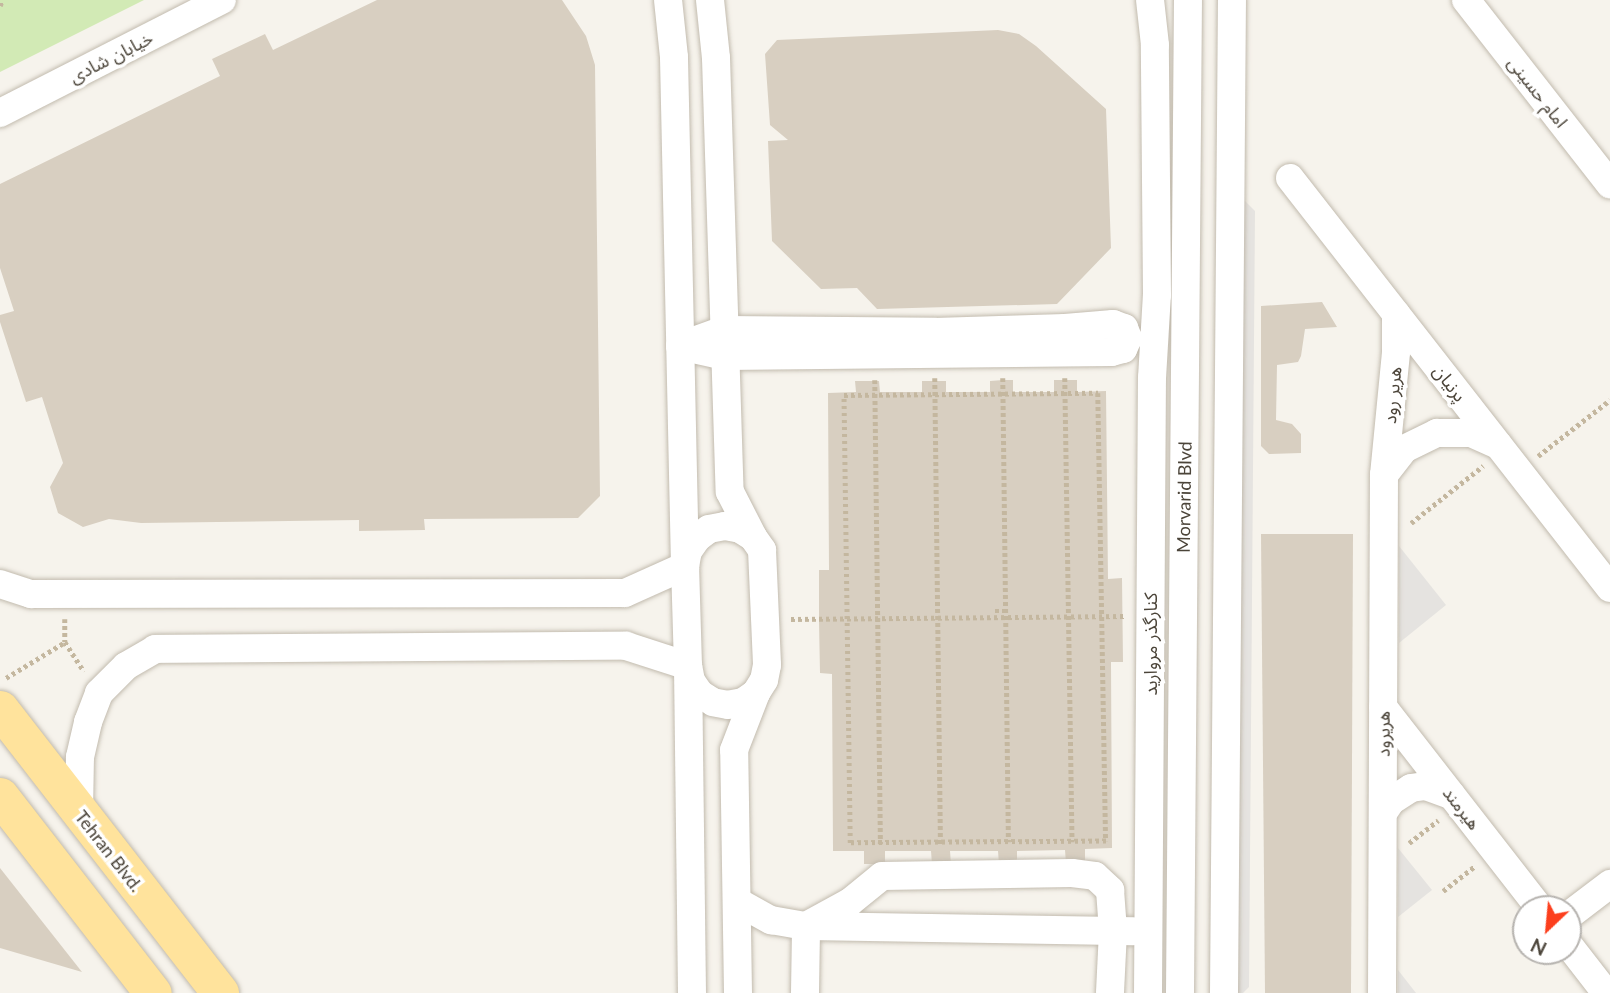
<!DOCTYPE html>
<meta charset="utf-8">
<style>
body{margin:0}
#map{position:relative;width:1610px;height:993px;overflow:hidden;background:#f6f3ec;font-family:Lato,"Noto Sans Arabic",sans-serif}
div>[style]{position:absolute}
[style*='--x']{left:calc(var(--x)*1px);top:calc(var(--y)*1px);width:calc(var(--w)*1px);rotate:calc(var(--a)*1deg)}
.green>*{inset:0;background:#d2eab5}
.parking>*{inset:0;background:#e5e3e0}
.building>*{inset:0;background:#d8cfc1}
.path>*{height:4.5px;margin-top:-2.25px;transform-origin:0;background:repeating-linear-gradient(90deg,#c4b79f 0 3.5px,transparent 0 7px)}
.roads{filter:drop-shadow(0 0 2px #c2bbae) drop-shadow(0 0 2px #c2bbae)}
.minor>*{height:28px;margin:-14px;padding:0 14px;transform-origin:14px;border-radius:14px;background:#fff}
.major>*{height:37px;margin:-18.5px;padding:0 18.5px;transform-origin:18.5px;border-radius:18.5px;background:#ffe39c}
span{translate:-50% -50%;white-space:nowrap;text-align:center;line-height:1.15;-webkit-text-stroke:7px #fff;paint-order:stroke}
.street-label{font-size:18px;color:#4b4439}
.north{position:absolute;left:1512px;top:895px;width:70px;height:70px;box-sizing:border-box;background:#fff;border:2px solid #b7b4b0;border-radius:50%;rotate:206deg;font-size:19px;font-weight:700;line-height:28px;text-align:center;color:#4b4439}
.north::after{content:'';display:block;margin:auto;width:24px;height:32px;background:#fc3f1d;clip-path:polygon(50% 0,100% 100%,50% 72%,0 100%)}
</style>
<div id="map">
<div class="green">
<i style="clip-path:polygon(0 0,144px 0,0 72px)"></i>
</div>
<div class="parking">
<i style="clip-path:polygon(1241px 197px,1255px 211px,1249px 987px,1243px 993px,1235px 993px)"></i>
<i style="clip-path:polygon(1399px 546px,1446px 605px,1399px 643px)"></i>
<i style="clip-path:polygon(1398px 848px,1432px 890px,1398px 917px)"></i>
<i style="clip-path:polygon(1398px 970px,1416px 993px,1398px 993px)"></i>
</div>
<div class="building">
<i style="clip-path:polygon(377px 0,562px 0,586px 36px,595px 65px,600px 496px,578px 518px,424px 519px,425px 530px,359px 531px,359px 520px,141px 523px,109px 519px,83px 527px,58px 513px,50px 487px,63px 463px,42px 397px,26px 402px,0 322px,0 315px,14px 311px,0 268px,0 184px,220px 76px,212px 59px,265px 34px,273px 50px)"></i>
<i style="clip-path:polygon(998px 30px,1019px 34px,1036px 46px,1106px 109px,1111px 248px,1057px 304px,877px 309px,857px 288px,821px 289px,772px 241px,768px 141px,788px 140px,770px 125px,765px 54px,777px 40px)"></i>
<i style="clip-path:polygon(1322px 302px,1337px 327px,1305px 329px,1301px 356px,1298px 362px,1277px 365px,1276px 420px,1292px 424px,1301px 434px,1301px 453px,1269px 454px,1261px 446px,1261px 306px)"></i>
<i style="clip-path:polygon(1003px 380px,1013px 380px,1013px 392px,1054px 392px,1054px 380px,1077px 380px,1077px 392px,1106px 391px,1108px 579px,1122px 578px,1123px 662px,1111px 662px,1112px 848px,1085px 849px,1085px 863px,1066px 863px,1065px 850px,1017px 851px,1017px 864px,999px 864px,998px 851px,950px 851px,951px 864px,932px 864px,931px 851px,885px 851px,885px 864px,864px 864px,864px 851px,833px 851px,832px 674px,820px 673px,819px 622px,819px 570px,829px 570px,828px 393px,856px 392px,855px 381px,879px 381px,880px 392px,922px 392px,922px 381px,946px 381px,946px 392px,990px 392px,990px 381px)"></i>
<i style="clip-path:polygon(1261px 534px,1353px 534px,1351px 993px,1265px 993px)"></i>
<i style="clip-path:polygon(0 868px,82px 972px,0 948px)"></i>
</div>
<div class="path">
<i style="--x:0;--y:6;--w:6;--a:-72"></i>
<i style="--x:935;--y:378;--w:467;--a:89.3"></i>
<i style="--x:1003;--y:378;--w:464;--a:89.3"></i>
<i style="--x:1065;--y:378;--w:464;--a:89.1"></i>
<i style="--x:875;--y:380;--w:464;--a:89.3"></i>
<i style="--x:1098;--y:393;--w:448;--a:89"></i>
<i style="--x:1106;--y:841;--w:256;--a:179.6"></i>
<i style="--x:850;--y:843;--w:448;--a:-90.8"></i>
<i style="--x:844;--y:395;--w:254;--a:-0.5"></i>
<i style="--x:1538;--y:456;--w:91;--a:-37.9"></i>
<i style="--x:1411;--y:523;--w:92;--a:-38.4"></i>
<i style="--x:995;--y:611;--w:9;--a:0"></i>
<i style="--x:65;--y:619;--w:23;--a:90"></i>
<i style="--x:65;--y:642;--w:35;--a:57"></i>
<i style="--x:791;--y:619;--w:334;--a:-0.5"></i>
<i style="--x:6;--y:678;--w:69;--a:-31.4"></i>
<i style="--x:1409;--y:843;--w:37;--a:-38"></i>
<i style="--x:1443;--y:891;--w:41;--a:-38"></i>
</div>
<div class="roads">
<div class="minor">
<i style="--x:710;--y:0;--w:58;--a:84.1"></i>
<i style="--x:716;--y:58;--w:434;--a:88.2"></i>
<i style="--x:730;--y:492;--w:51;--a:62.9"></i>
<i style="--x:1466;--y:0;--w:234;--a:52"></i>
<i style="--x:0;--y:113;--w:249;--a:-27"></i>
<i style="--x:1290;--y:178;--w:520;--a:52.03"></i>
<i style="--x:1113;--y:324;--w:12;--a:20"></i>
<i style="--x:1124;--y:328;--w:11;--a:68"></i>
<i style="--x:1128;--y:338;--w:12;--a:114"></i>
<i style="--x:1123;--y:349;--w:11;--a:165"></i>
<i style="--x:1112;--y:352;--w:387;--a:179.4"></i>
<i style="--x:725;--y:356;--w:46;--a:-167.5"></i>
<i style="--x:680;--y:346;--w:47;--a:-20"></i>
<i style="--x:724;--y:330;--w:211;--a:0.5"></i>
<i style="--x:935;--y:332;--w:130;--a:-1.8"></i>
<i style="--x:1065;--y:328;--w:48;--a:-4.8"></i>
<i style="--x:1384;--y:475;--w:33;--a:-52"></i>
<i style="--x:1404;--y:449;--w:37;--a:-26"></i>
<i style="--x:1437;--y:433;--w:34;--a:0"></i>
<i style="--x:1471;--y:433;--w:30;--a:24"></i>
<i style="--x:725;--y:526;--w:15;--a:11"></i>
<i style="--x:740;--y:529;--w:15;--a:32"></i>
<i style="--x:753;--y:537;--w:16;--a:55"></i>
<i style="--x:762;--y:550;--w:115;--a:87.5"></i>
<i style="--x:767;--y:665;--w:15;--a:101"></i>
<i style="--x:764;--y:680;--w:15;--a:122"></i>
<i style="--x:756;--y:693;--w:16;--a:145"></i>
<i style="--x:743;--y:702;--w:15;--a:169"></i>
<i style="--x:728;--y:705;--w:15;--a:-169"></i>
<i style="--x:713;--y:702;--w:15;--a:-148"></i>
<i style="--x:700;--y:694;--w:16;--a:-125"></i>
<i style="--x:691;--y:681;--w:15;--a:-101"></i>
<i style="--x:688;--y:666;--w:100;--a:-91.7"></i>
<i style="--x:685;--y:566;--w:15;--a:-79"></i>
<i style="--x:688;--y:551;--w:16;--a:-55"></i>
<i style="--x:697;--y:538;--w:15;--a:-37"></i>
<i style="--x:709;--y:529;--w:16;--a:-11"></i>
<i style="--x:0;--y:584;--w:33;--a:18"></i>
<i style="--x:31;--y:594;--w:594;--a:-0.1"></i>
<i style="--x:625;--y:593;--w:66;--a:-24.2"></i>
<i style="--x:685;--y:566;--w:509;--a:-91.24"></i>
<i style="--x:674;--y:57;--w:57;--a:-96"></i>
<i style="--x:1383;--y:707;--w:256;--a:52.1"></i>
<i style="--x:79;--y:812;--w:55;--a:-89"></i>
<i style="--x:80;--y:757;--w:36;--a:-77"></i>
<i style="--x:88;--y:722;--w:31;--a:-69"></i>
<i style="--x:99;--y:693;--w:38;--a:-45"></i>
<i style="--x:126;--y:666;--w:34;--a:-30"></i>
<i style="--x:155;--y:649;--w:471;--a:-0.4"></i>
<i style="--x:626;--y:646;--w:65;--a:17.9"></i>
<i style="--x:688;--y:666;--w:327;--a:89.3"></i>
<i style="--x:1383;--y:813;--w:14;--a:-56"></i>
<i style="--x:1391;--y:801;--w:24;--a:-33"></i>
<i style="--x:1411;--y:788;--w:15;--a:-8"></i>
<i style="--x:1426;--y:786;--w:27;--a:20"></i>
<i style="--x:738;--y:902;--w:38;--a:29"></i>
<i style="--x:771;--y:920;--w:36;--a:10"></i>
<i style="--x:806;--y:926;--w:327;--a:0.9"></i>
<i style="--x:1568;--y:916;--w:53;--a:-37.3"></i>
<i style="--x:1568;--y:944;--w:62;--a:52.2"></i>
<i style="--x:738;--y:993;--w:243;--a:-90.9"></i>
<i style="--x:734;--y:750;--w:61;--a:-68.9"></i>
<i style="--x:805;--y:993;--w:67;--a:-89.1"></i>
<i style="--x:806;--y:926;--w:50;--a:-28.6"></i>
<i style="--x:850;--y:902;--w:41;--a:-39.1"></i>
<i style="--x:882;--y:876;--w:190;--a:-0.9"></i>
<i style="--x:1072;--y:873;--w:23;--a:7"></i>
<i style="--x:1095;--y:876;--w:21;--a:43"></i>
<i style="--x:1110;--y:890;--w:41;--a:85.8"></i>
<i style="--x:1113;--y:931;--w:62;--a:92.8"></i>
<i style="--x:1148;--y:993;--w:615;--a:-89.63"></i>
<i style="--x:1152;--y:378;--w:83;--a:-86.6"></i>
<i style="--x:1157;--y:295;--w:250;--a:-90.5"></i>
<i style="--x:1155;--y:45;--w:45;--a:-96.3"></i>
<i style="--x:1180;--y:993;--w:993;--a:-89.54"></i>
<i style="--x:1224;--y:993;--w:993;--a:-89.54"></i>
<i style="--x:1382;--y:993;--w:518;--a:-89.78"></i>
<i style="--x:1384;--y:475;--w:124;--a:-84.4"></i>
<i style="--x:1396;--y:352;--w:38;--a:-90"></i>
</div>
<div class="major">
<i style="--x:0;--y:709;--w:359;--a:52.2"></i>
<i style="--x:0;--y:796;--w:249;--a:52.2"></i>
</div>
</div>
<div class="street-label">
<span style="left:111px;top:57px;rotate:-27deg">خیابان شادی</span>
<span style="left:1538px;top:92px;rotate:52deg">امام حسینی</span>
<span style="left:1450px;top:383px;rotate:52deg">پرنیان</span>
<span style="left:1392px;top:395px;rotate:-84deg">هریر رود</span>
<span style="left:1184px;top:497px;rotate:-89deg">Morvarid Blvd</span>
<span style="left:1150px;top:644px;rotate:-90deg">کنارگذر مروارید</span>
<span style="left:1383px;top:734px;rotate:-90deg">هریرود</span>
<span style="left:1462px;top:808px;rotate:52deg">هیرمند</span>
<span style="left:109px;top:851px;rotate:52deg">Tehran Blvd.</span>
</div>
<div class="north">N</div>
</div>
